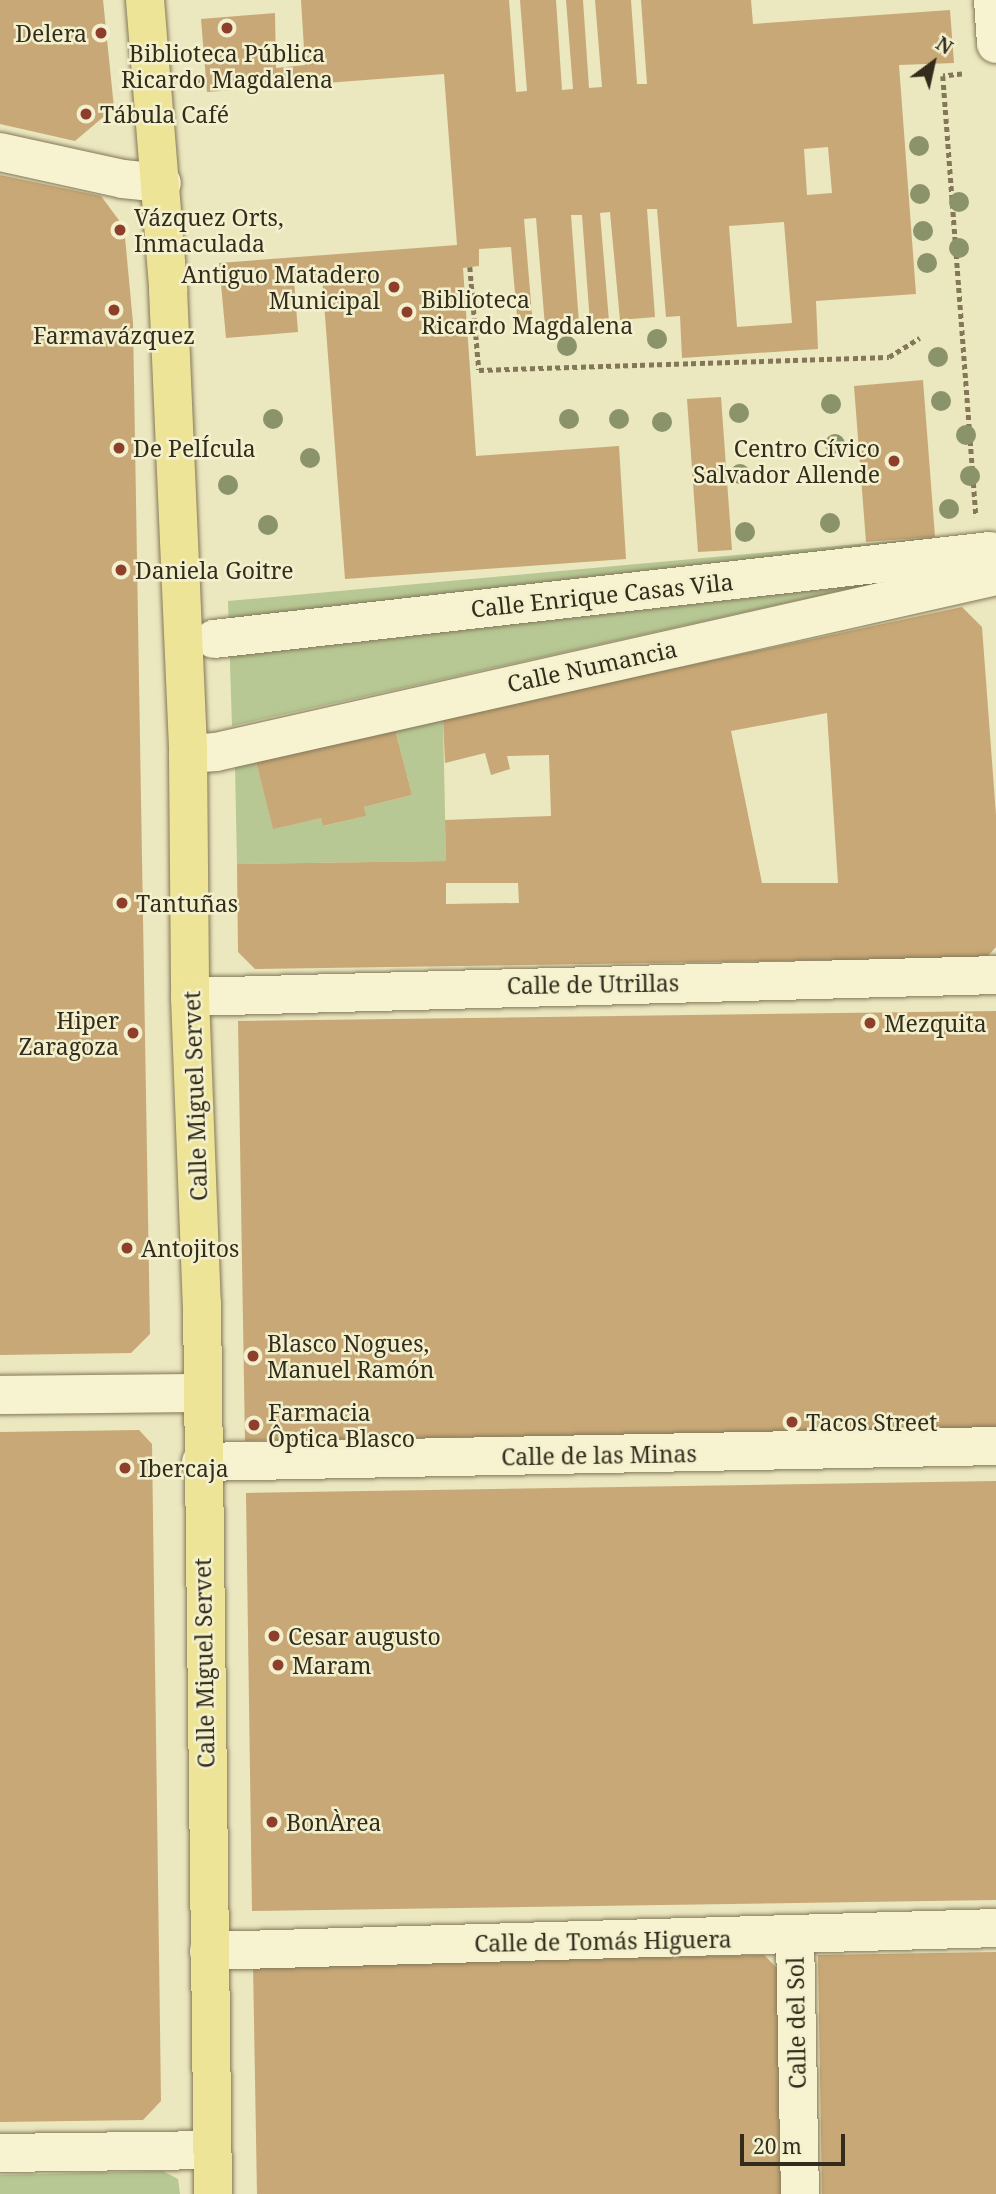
<!DOCTYPE html>
<meta charset="utf-8">
<style>
body{margin:0}
#map{position:relative;width:996px;height:2194px;overflow:hidden;background:#ebe7bf;font-family:"Noto Serif",serif}
div>[style]{position:absolute}
[style*='--x']{left:calc(var(--x)*1px);top:calc(var(--y)*1px);width:calc(var(--w)*1px);rotate:calc(var(--a)*1deg)}
.green>*{inset:0;background:#b7c894}
.building>*{inset:0;background:#c8a876}
.path>*{height:4.5px;margin-top:-2.25px;transform-origin:0;background:repeating-linear-gradient(90deg,#837758 0 5px,transparent 0 8.5px)}
.roads{filter:drop-shadow(0 0 2px #837758) drop-shadow(0 0 2px #837758)}
.minor>*{height:38px;margin:-19px;padding:0 19px;transform-origin:19px;border-radius:19px;background:#f7f3d1}
.major>*{height:38px;margin:-19px;padding:0 19px;transform-origin:19px;border-radius:19px;background:#eee497}
.trees>*{width:20px;height:20px;margin:-10px;border-radius:50%;background:#8a936a}
.dots>*{width:19px;height:19px;translate:-50% -50%;box-sizing:border-box;border:4px solid #f3f0ce;border-radius:50%}
span{translate:-50% -50%;white-space:nowrap;text-align:center;line-height:1.15;-webkit-text-stroke:5px #f3f0ce;paint-order:stroke}
.poi-label{font-size:23px;color:#332c1c}
.right{translate:-100% -50%;text-align:right}
.left{translate:0 -50%;text-align:left}
.street-label{font-size:23px;color:#332c1c}
.north{position:absolute;left:898px;top:28px;width:70px;height:70px;-webkit-text-stroke:5px #f3f0ce;paint-order:stroke;rotate:33deg;font-size:19px;font-weight:700;line-height:28px;text-align:center;color:#332c1c}
.north::after{content:'';display:block;margin:auto;width:24px;height:32px;background:#332c1c;clip-path:polygon(50% 0,100% 100%,50% 72%,0 100%)}
.scale{position:absolute;left:740px;top:2134px;width:105px;height:32px;box-sizing:border-box;border:4px solid #332c1c;border-top:0;padding-left:9px;font-size:21px;line-height:24px;white-space:nowrap;color:#332c1c;-webkit-text-stroke:5px #f3f0ce;paint-order:stroke}
</style>
<div id="map">
<div class="green">
<i style="clip-path:polygon(935px 537px,960px 537px,957px 565px,232px 726px,228px 601px)"></i>
<i style="clip-path:polygon(443px 718px,446px 861px,237px 864px,235px 766px,256px 762px,273px 828px,321px 818px,324px 826px,365px 816px,364px 807px,412px 795px,395px 729px)"></i>
<i style="clip-path:polygon(163px 2171px,178px 2179px,180px 2194px,0 2194px,0 2175px)"></i>
</div>
<div class="building">
<i style="clip-path:polygon(0 0,103px 0,114px 108px,75px 141px,0 124px)"></i>
<i style="clip-path:polygon(evenodd,301px 0,509px 0,516px 92px,527px 91px,520px 0,556px 0,562px 90px,573px 89px,566px 0,583px 0,589px 88px,602px 87px,595px 0,631px 0,637px 84px,647px 84px,641px 0,751px 0,753px 24px,950px 10px,954px 63px,899px 65px,916px 294px,816px 301px,818px 349px,682px 358px,680px 316px,666px 317px,657px 209px,647px 209px,655px 317px,620px 320px,610px 212px,600px 213px,609px 321px,590px 323px,582px 215px,571px 215px,579px 323px,545px 326px,536px 218px,524px 219px,533px 326px,518px 328px,511px 247px,479px 249px,479px 266px,463px 268px,476px 456px,619px 446px,626px 559px,345px 579px,322px 277px,294px 280px,298px 332px,226px 338px,219px 263px,457px 245px,444px 74px,207px 92px,201px 19px,275px 13px,276px 68px,305px 65px,301px 0,828px 147px,832px 193px,807px 195px,804px 149px,828px 147px,301px 0,784px 222px,792px 323px,737px 327px,729px 226px,784px 222px)"></i>
<i style="clip-path:polygon(0 175px,101px 196px,124px 227px,133px 323px,150px 1334px,131px 1353px,0 1355px)"></i>
<i style="clip-path:polygon(923px 380px,935px 537px,866px 542px,854px 386px)"></i>
<i style="clip-path:polygon(721px 397px,732px 550px,698px 552px,687px 399px)"></i>
<i style="clip-path:polygon(evenodd,962px 607px,982px 627px,996px 815px,996px 947px,986px 958px,255px 969px,238px 952px,237px 864px,446px 861px,445px 820px,551px 816px,549px 755px,507px 756px,510px 769px,491px 775px,485px 753px,445px 763px,443px 718px,962px 607px,827px 713px,838px 883px,762px 883px,731px 731px,827px 713px,962px 607px,446px 883px,518px 883px,519px 903px,446px 904px,446px 883px)"></i>
<i style="clip-path:polygon(395px 729px,412px 795px,364px 807px,366px 816px,323px 826px,321px 818px,273px 829px,256px 762px)"></i>
<i style="clip-path:polygon(996px 1011px,996px 1429px,245px 1441px,238px 1021px)"></i>
<i style="clip-path:polygon(139px 1430px,152px 1444px,161px 2101px,143px 2120px,0 2122px,0 1432px)"></i>
<i style="clip-path:polygon(996px 1481px,996px 1900px,252px 1911px,246px 1493px)"></i>
<i style="clip-path:polygon(996px 1952px,996px 2194px,822px 2194px,818px 1955px)"></i>
<i style="clip-path:polygon(764px 1955px,777px 1968px,781px 2194px,257px 2194px,253px 1963px)"></i>
</div>
<div class="path">
<i style="--x:962;--y:74;--w:19;--a:174"></i>
<i style="--x:943;--y:76;--w:442;--a:85.7"></i>
<i style="--x:195;--y:81;--w:11;--a:0"></i>
<i style="--x:470;--y:267;--w:103;--a:85"></i>
<i style="--x:479;--y:370;--w:410;--a:-1.8"></i>
<i style="--x:889;--y:357;--w:36;--a:-32"></i>
<i style="--x:212;--y:271;--w:8;--a:0"></i>
</div>
<div class="roads">
<div class="minor">
<i style="--x:993;--y:0;--w:44;--a:86.1"></i>
<i style="--x:0;--y:152;--w:126;--a:12.4"></i>
<i style="--x:123;--y:179;--w:39;--a:6"></i>
<i style="--x:214;--y:639;--w:781;--a:-6.47"></i>
<i style="--x:188;--y:754;--w:28;--a:-4"></i>
<i style="--x:216;--y:752;--w:800;--a:-12.72"></i>
<i style="--x:190;--y:997;--w:806;--a:-1.56"></i>
<i style="--x:0;--y:1395;--w:200;--a:-0.6"></i>
<i style="--x:201;--y:1462;--w:795;--a:-1.15"></i>
<i style="--x:795;--y:1936;--w:258;--a:88.9"></i>
<i style="--x:209;--y:1951;--w:787;--a:-1.67"></i>
<i style="--x:0;--y:2153;--w:212;--a:-0.8"></i>
</div>
<div class="major">
<i style="--x:145;--y:0;--w:290;--a:85.4"></i>
<i style="--x:168;--y:289;--w:465;--a:87.5"></i>
<i style="--x:188;--y:754;--w:243;--a:89.5"></i>
<i style="--x:190;--y:997;--w:307;--a:87.8"></i>
<i style="--x:202;--y:1304;--w:890;--a:89.29"></i>
</div>
</div>
<div class="trees">
<i style="left:919px;top:146px"></i>
<i style="left:920px;top:194px"></i>
<i style="left:959px;top:202px"></i>
<i style="left:923px;top:231px"></i>
<i style="left:959px;top:248px"></i>
<i style="left:927px;top:263px"></i>
<i style="left:657px;top:339px"></i>
<i style="left:567px;top:346px"></i>
<i style="left:938px;top:357px"></i>
<i style="left:941px;top:401px"></i>
<i style="left:831px;top:404px"></i>
<i style="left:739px;top:413px"></i>
<i style="left:273px;top:419px"></i>
<i style="left:569px;top:419px"></i>
<i style="left:619px;top:419px"></i>
<i style="left:662px;top:422px"></i>
<i style="left:966px;top:435px"></i>
<i style="left:835px;top:444px"></i>
<i style="left:310px;top:458px"></i>
<i style="left:740px;top:474px"></i>
<i style="left:970px;top:476px"></i>
<i style="left:228px;top:485px"></i>
<i style="left:949px;top:509px"></i>
<i style="left:830px;top:523px"></i>
<i style="left:268px;top:525px"></i>
<i style="left:745px;top:532px"></i>
</div>
<div class="dots">
<i style="left:227px;top:28px;background:#8e3f2c"></i>
<i style="left:101px;top:33px;background:#8e3f2c"></i>
<i style="left:86px;top:114px;background:#8e3f2c"></i>
<i style="left:120px;top:230px;background:#8e3f2c"></i>
<i style="left:394px;top:287px;background:#8e3f2c"></i>
<i style="left:114px;top:310px;background:#8e3f2c"></i>
<i style="left:407px;top:312px;background:#8e3f2c"></i>
<i style="left:119px;top:448px;background:#8e3f2c"></i>
<i style="left:894px;top:461px;background:#8e3f2c"></i>
<i style="left:121px;top:570px;background:#8e3f2c"></i>
<i style="left:122px;top:903px;background:#8e3f2c"></i>
<i style="left:870px;top:1023px;background:#8e3f2c"></i>
<i style="left:133px;top:1033px;background:#8e3f2c"></i>
<i style="left:127px;top:1248px;background:#8e3f2c"></i>
<i style="left:253px;top:1356px;background:#8e3f2c"></i>
<i style="left:792px;top:1422px;background:#8e3f2c"></i>
<i style="left:254px;top:1425px;background:#8e3f2c"></i>
<i style="left:125px;top:1468px;background:#8e3f2c"></i>
<i style="left:274px;top:1636px;background:#8e3f2c"></i>
<i style="left:278px;top:1665px;background:#8e3f2c"></i>
<i style="left:272px;top:1822px;background:#8e3f2c"></i>
</div>
<div class="poi-label">
<span class="right" style="left:87px;top:33px">Delera</span>
<span style="left:227px;top:66px">Biblioteca Pública<br>Ricardo Magdalena</span>
<span class="left" style="left:100px;top:114px">Tábula Café</span>
<span class="left" style="left:134px;top:230px">Vázquez Orts,<br>Inmaculada</span>
<span class="right" style="left:380px;top:287px">Antiguo Matadero<br>Municipal</span>
<span class="left" style="left:421px;top:312px">Biblioteca<br>Ricardo Magdalena</span>
<span style="left:114px;top:335px">Farmavázquez</span>
<span class="left" style="left:133px;top:448px">De PelÍcula</span>
<span class="right" style="left:880px;top:461px">Centro Cívico<br>Salvador Allende</span>
<span class="left" style="left:135px;top:570px">Daniela Goitre</span>
<span class="left" style="left:136px;top:903px">Tantuñas</span>
<span class="right" style="left:119px;top:1033px">Hiper<br>Zaragoza</span>
<span class="left" style="left:884px;top:1023px">Mezquita</span>
<span class="left" style="left:141px;top:1248px">Antojitos</span>
<span class="left" style="left:267px;top:1356px">Blasco Nogues,<br>Manuel Ramón</span>
<span class="left" style="left:268px;top:1425px">Farmacia<br>Ôptica Blasco</span>
<span class="left" style="left:806px;top:1422px">Tacos Street</span>
<span class="left" style="left:139px;top:1468px">Ibercaja</span>
<span class="left" style="left:288px;top:1636px">Cesar augusto</span>
<span class="left" style="left:292px;top:1665px">Maram</span>
<span class="left" style="left:286px;top:1822px">BonÀrea</span>
</div>
<div class="street-label">
<span style="left:602px;top:595px;rotate:-6deg">Calle Enrique Casas Vila</span>
<span style="left:592px;top:666px;rotate:-12deg">Calle Numancia</span>
<span style="left:593px;top:984px;rotate:-1deg">Calle de Utrillas</span>
<span style="left:195px;top:1096px;rotate:-92deg">Calle Miguel Servet</span>
<span style="left:599px;top:1455px;rotate:-1deg">Calle de las Minas</span>
<span style="left:204px;top:1663px;rotate:-91deg">Calle Miguel Servet</span>
<span style="left:603px;top:1941px;rotate:-1deg">Calle de Tomás Higuera</span>
<span style="left:796px;top:2023px;rotate:-91deg">Calle del Sol</span>
</div>
<div class="north">N</div>
<div class="scale">20 m</div>
</div>
